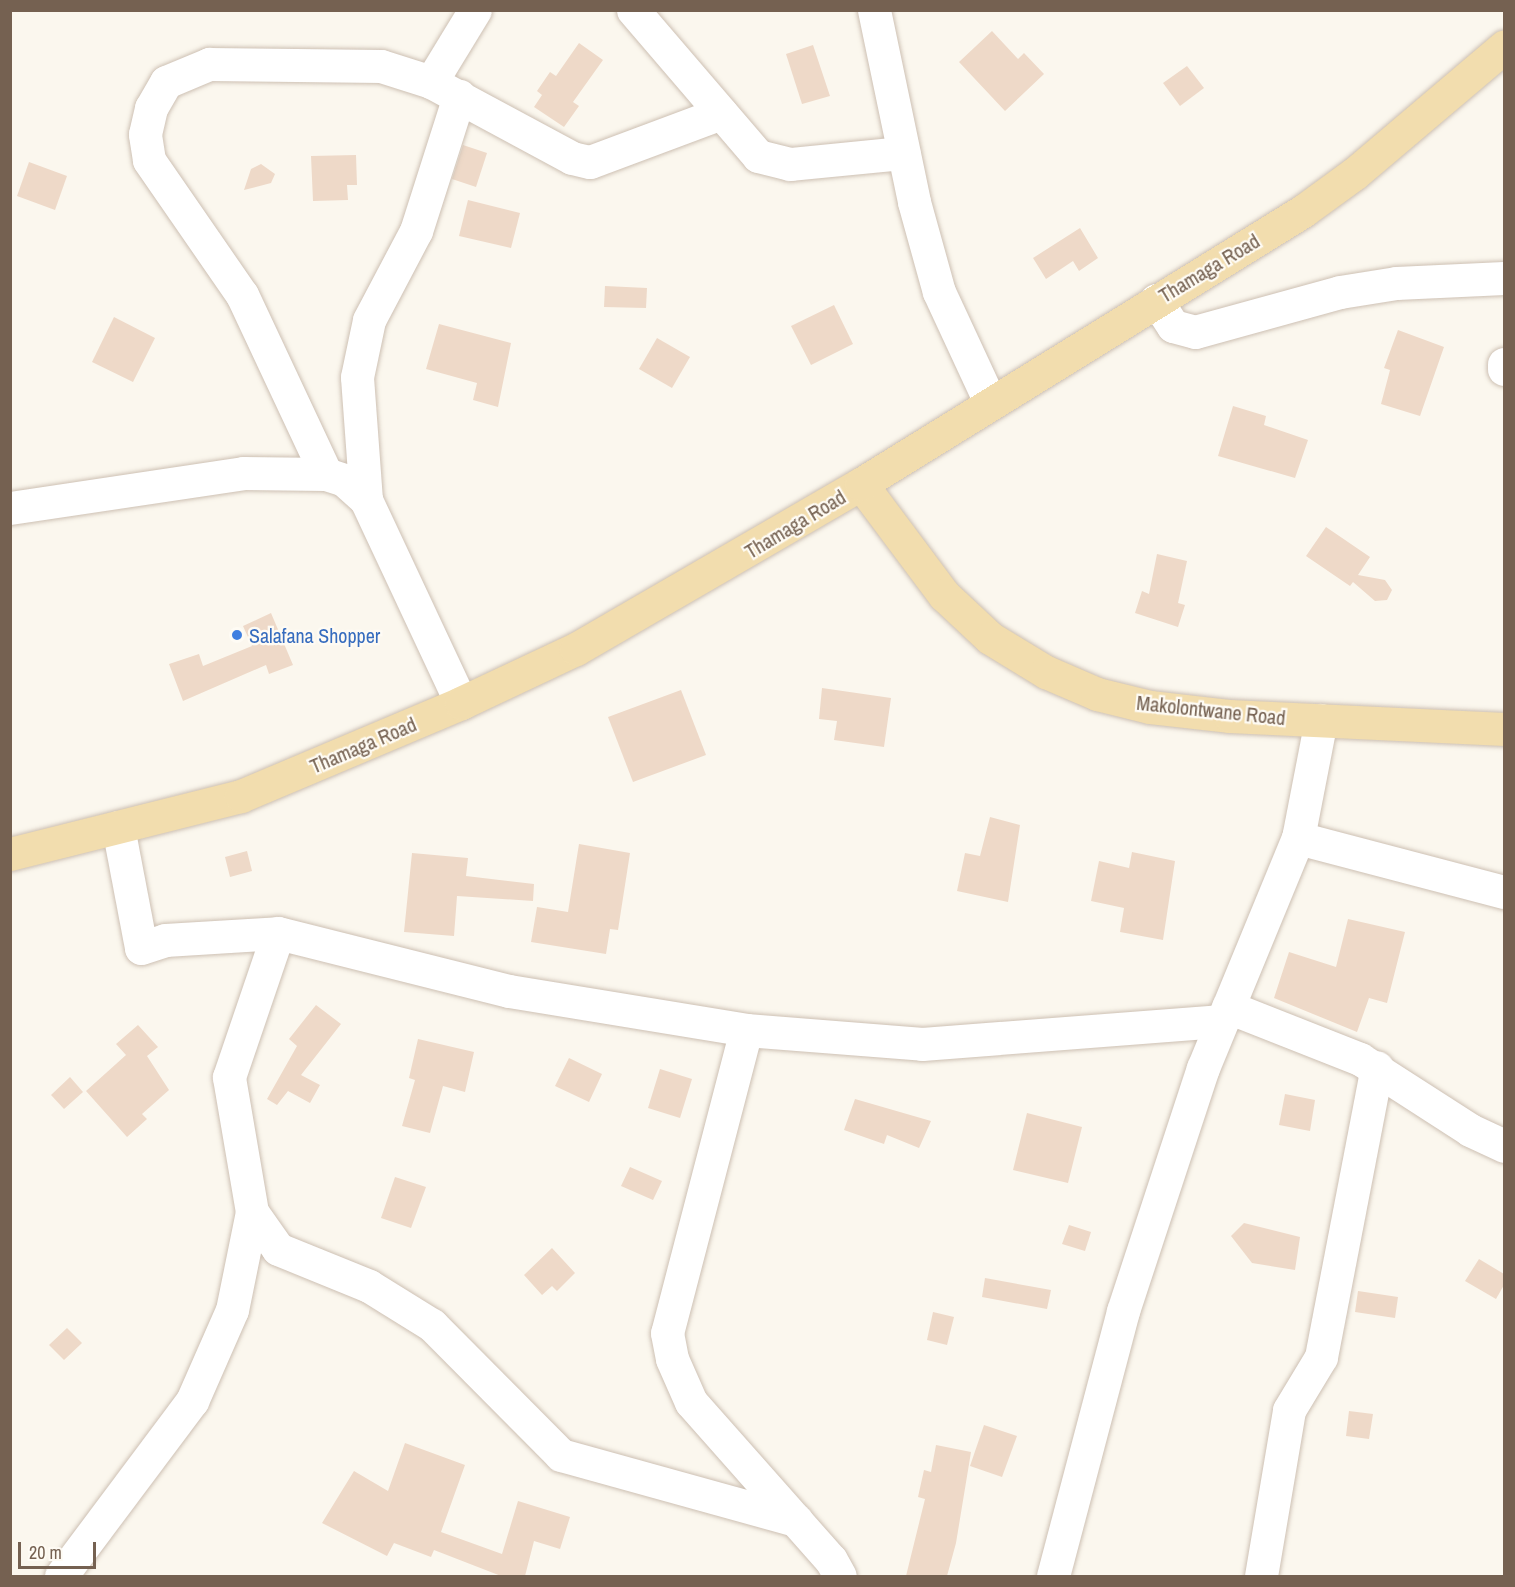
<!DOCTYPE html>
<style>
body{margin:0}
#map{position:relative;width:1515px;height:1587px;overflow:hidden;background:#fbf7ee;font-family:"Archivo Narrow",sans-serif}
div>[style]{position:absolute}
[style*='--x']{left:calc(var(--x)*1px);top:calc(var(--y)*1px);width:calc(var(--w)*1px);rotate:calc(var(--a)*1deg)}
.building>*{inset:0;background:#eed9c8}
.roads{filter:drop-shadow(0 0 2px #cdc0b3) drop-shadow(0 0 2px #cdc0b3)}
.minor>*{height:33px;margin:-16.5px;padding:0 16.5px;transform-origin:16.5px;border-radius:16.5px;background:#fff}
.major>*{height:33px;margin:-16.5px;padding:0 16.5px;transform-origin:16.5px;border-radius:16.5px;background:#f2ddae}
.dots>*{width:16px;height:16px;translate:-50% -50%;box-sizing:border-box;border:3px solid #fefbf4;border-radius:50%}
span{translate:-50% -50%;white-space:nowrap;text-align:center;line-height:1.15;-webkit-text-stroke:4.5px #fefbf4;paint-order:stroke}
.street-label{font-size:20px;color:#756151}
.shop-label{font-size:20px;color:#366cbe}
.left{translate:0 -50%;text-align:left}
.frame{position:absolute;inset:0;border:12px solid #756151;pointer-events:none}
.scale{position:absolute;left:18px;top:1542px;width:78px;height:27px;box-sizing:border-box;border:3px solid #756151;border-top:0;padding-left:8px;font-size:18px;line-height:21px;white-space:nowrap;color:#756151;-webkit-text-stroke:4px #fefbf4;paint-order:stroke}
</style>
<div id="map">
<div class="building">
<i style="clip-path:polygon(992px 31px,1018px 59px,1024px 53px,1044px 74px,1005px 111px,959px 62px)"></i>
<i style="clip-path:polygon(579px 43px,603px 60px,573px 102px,579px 106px,564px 127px,534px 107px,542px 95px,537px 91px,550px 72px,556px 76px)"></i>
<i style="clip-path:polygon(813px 45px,830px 96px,802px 104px,786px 54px)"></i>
<i style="clip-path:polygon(1187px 66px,1204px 88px,1180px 106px,1163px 83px)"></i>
<i style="clip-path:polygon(463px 145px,487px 153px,476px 187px,452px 179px)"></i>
<i style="clip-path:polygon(356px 155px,357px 185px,347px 185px,348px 200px,313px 201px,311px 156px)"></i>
<i style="clip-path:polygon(29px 162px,67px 176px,55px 210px,17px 196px)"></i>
<i style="clip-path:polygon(261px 164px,275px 174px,271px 183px,244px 190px,251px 169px)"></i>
<i style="clip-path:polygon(468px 200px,520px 213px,511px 248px,459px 236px)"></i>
<i style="clip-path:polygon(1080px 228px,1098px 258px,1079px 271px,1073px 261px,1046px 279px,1033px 258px)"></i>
<i style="clip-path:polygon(605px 286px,647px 288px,646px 308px,604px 307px)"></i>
<i style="clip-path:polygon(834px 305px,853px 344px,811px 365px,791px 326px)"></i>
<i style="clip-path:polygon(114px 317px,155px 338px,133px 382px,92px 362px)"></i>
<i style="clip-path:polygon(439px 324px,511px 343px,498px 407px,473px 400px,477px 383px,426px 369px)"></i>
<i style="clip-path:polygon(1398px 330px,1444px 347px,1420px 416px,1381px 404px,1390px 370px,1384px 368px)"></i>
<i style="clip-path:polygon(657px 338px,690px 357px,672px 388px,639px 369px)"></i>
<i style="clip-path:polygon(1233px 406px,1266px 416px,1264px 425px,1308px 440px,1295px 478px,1218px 456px)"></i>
<i style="clip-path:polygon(1326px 527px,1370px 557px,1358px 575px,1385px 580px,1392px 590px,1387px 600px,1375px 601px,1353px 582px,1350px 586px,1306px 556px)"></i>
<i style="clip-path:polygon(1157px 554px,1187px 561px,1178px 603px,1185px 605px,1178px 627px,1135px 613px,1142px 591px,1149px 594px)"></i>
<i style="clip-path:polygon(271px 613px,293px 665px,269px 674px,266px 665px,183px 701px,169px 664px,199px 654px,203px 666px,252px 646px,243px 626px)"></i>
<i style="clip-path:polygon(822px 688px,891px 698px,884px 747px,834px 740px,837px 721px,819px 719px)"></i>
<i style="clip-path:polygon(681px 690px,706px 755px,633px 782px,608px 717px)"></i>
<i style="clip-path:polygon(990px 817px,1020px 825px,1008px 902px,957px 891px,965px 853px,980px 856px)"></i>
<i style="clip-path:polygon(579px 844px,630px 853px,618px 930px,610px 929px,606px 954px,531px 942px,537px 907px,568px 912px)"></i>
<i style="clip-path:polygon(247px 851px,252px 871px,230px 877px,225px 857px)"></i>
<i style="clip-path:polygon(1132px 852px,1175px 861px,1163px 940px,1120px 932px,1124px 908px,1091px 901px,1099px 861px,1129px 868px)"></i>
<i style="clip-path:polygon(412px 853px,468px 858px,466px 876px,534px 884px,533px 901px,457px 896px,454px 936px,404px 932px)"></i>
<i style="clip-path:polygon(1348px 919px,1405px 932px,1387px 1003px,1369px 998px,1357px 1032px,1274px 998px,1289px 952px,1336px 967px)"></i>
<i style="clip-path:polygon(316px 1005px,341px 1024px,301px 1075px,320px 1085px,310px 1103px,288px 1091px,277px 1105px,267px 1099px,297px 1046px,289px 1039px)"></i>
<i style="clip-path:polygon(138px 1025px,158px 1047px,147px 1056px,169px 1090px,142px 1114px,147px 1119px,127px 1137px,86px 1091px,126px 1055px,116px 1044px)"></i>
<i style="clip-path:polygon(418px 1039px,474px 1052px,465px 1092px,443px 1086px,430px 1133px,402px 1126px,415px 1080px,409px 1078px)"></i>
<i style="clip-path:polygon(569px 1058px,602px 1074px,589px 1102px,555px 1086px)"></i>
<i style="clip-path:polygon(660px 1069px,692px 1079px,680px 1118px,648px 1108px)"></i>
<i style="clip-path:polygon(70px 1077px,83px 1092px,64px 1109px,51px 1095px)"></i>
<i style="clip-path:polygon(1285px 1094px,1315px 1100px,1310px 1131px,1279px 1125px)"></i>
<i style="clip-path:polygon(855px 1099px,931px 1121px,919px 1148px,887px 1135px,884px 1144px,844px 1130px)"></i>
<i style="clip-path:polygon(1027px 1113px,1082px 1127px,1068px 1183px,1013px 1170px)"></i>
<i style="clip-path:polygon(630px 1167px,662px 1181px,653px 1200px,621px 1186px)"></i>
<i style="clip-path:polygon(395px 1177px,426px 1187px,411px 1228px,381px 1218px)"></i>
<i style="clip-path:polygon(1244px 1223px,1300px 1237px,1295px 1270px,1252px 1263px,1231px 1236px)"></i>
<i style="clip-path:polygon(1069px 1225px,1091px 1232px,1085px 1251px,1062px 1244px)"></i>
<i style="clip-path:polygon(552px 1248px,575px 1273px,557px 1291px,552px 1286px,542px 1295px,524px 1275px)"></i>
<i style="clip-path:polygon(1479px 1259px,1504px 1274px,1504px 1285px,1496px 1299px,1465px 1281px)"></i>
<i style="clip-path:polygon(985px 1278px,1051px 1290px,1047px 1309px,982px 1297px)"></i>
<i style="clip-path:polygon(1358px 1291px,1398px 1297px,1395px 1318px,1355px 1312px)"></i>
<i style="clip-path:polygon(933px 1312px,954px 1317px,947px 1345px,927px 1340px)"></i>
<i style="clip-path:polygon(67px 1328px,82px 1343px,64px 1360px,49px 1345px)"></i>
<i style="clip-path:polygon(1349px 1411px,1373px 1414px,1369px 1439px,1346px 1436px)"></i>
<i style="clip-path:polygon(984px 1425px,1017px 1436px,1002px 1477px,970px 1466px)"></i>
<i style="clip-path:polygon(405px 1443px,465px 1465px,441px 1532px,502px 1554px,518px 1501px,570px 1517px,560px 1549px,534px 1541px,525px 1576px,501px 1576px,434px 1550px,431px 1557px,394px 1543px,387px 1556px,322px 1523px,354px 1471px,388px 1491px)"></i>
<i style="clip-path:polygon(936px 1445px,971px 1452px,956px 1543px,947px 1576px,906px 1576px,925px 1499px,918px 1497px,924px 1470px,931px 1472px)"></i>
</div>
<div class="roads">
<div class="minor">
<i style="--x:633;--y:10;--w:192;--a:49.4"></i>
<i style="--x:758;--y:156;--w:33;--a:14"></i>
<i style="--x:790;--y:164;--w:114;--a:-5.6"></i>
<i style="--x:874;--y:10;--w:196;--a:78.2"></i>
<i style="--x:914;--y:202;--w:93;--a:74.5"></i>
<i style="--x:939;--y:292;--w:121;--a:65.1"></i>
<i style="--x:431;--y:82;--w:84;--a:-58.6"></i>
<i style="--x:1156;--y:300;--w:31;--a:57"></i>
<i style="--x:1173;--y:326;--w:23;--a:15"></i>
<i style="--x:1195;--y:332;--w:150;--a:-15.4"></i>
<i style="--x:1340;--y:292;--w:57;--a:-9.1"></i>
<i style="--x:1396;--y:283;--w:108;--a:-2.7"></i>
<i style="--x:1504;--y:364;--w:5;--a:90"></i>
<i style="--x:326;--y:474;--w:198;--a:-115.1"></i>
<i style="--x:242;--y:295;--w:164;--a:-124.6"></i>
<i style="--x:149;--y:160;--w:26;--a:-99"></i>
<i style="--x:145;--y:134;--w:27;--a:-77"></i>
<i style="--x:151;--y:108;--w:30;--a:-60"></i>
<i style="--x:166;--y:82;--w:47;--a:-22.7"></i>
<i style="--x:209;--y:64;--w:172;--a:0.7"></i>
<i style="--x:381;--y:66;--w:52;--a:17.7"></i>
<i style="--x:431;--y:82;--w:160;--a:28.3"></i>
<i style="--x:572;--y:158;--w:18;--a:13"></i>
<i style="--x:590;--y:162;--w:140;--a:-20.5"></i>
<i style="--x:366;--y:500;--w:123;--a:-94.2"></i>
<i style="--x:357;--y:377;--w:58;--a:-78.1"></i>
<i style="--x:369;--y:320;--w:101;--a:-62.2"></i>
<i style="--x:416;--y:231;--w:142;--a:-72.3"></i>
<i style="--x:10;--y:508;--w:236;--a:-8.5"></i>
<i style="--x:243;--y:473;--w:83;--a:0.7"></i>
<i style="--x:326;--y:474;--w:19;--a:18"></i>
<i style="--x:344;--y:480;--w:30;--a:42"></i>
<i style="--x:366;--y:500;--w:224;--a:64.9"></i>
<i style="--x:118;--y:827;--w:123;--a:79.2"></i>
<i style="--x:141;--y:948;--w:25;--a:-18"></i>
<i style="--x:165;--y:940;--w:113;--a:-3.5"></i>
<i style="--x:278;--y:933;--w:238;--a:14.1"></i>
<i style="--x:509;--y:991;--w:240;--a:9.3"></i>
<i style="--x:746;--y:1030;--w:177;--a:4.5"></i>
<i style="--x:922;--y:1044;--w:301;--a:-4.4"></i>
<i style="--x:1298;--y:838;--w:213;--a:14.7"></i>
<i style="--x:1228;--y:1007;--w:142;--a:21.5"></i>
<i style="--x:1360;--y:1059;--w:131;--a:32.8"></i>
<i style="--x:1470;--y:1130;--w:38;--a:25"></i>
<i style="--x:746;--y:1030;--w:313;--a:104.6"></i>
<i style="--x:667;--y:1333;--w:26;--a:79"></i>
<i style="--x:672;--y:1359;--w:47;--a:66.2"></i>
<i style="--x:691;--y:1402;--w:211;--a:48.5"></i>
<i style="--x:831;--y:1560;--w:18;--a:61"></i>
<i style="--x:252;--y:1212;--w:45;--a:54.9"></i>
<i style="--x:278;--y:1249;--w:98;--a:22.1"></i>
<i style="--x:369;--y:1286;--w:74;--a:31.8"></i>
<i style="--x:432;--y:1325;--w:183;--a:45.2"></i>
<i style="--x:561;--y:1455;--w:244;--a:15.5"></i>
<i style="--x:61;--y:1576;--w:219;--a:-53.2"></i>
<i style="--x:192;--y:1401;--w:99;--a:-66.3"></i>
<i style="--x:232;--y:1310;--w:100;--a:-78.5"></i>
<i style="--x:252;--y:1212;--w:137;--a:-99.7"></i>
<i style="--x:229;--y:1077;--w:152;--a:-71.2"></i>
<i style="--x:1053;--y:1576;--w:274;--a:-75.2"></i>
<i style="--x:1123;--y:1311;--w:256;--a:-71.8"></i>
<i style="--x:1203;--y:1068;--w:249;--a:-67.6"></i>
<i style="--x:1298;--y:838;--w:120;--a:-79"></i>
<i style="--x:1261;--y:1576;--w:168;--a:-80.4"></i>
<i style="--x:1289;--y:1410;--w:62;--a:-58.9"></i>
<i style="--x:1321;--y:1357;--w:295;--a:-79.1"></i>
</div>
<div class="major">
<i style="--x:861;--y:484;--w:139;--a:53.2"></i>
<i style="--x:944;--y:595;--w:63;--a:43.1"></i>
<i style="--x:990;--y:638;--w:66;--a:31.3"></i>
<i style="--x:1046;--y:672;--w:56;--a:23.3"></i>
<i style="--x:1097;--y:694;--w:55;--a:13.8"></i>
<i style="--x:1150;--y:707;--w:81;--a:6.4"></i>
<i style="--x:1230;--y:716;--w:274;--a:2.7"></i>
<i style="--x:10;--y:854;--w:238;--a:-14.1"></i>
<i style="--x:241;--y:796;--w:239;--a:-22.9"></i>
<i style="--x:461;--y:703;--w:127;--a:-25.2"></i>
<i style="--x:576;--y:649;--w:329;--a:-30.1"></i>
<i style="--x:861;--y:484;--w:520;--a:-31.7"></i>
<i style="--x:1303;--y:211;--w:63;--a:-36"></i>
<i style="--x:1354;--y:174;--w:197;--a:-40.3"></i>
</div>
</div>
<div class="dots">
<i style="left:237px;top:635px;background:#3f7fe0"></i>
</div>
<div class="street-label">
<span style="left:1209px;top:268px;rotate:-31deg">Thamaga Road</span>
<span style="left:795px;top:524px;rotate:-31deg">Thamaga Road</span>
<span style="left:1211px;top:710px;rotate:6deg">Makolontwane Road</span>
<span style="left:363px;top:745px;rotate:-23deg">Thamaga Road</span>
</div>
<div class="shop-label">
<span class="left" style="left:249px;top:635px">Salafana Shopper</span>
</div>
<div class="frame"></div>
<div class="scale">20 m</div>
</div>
